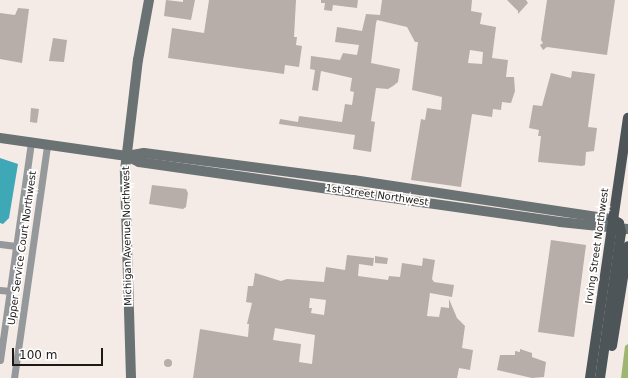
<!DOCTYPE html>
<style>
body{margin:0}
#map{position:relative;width:628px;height:378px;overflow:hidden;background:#f5ebe6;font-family:"DejaVu Sans",sans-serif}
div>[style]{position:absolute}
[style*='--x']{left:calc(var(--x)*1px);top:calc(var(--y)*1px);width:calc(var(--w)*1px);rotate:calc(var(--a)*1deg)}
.forest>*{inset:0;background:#9fb671}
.water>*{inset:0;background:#3ea8b6}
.building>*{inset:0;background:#b7ada9}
.round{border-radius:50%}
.street>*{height:7px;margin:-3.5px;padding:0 3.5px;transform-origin:3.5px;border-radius:3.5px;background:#95999b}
.secondary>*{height:10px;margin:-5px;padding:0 5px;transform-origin:5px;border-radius:5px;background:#6b7274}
.primary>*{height:10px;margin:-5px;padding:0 5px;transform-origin:5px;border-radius:5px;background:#4e5559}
span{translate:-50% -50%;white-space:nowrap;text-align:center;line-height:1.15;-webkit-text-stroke:3.5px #fff;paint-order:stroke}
.street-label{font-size:10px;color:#1d1917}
.scale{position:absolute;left:12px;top:348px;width:91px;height:18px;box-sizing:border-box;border:2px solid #1d1917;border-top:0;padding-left:5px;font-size:12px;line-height:14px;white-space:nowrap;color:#1d1917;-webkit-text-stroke:3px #fff;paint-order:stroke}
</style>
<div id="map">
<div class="forest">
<i style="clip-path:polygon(628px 344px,628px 378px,621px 378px,625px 346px)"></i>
</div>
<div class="water">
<i style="clip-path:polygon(0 158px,18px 164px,9px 218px,3px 224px,0 223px)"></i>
</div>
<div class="building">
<i style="clip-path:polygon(166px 0,183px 2px,183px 0,195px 0,191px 20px,164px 16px)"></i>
<i style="clip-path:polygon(209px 0,296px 0,294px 37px,297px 37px,296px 45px,302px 46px,299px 67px,285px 65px,284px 74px,168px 58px,172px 28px,204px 33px)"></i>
<i style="clip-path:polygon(321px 0,358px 0,357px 8px,333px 5px,332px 11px,324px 10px,325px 3px,321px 3px)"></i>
<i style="clip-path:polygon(evenodd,382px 0,472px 0,471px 11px,482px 13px,480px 24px,496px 27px,492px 58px,508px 60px,506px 77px,514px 77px,515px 91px,511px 103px,502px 102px,501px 110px,493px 109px,492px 117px,472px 114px,461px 187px,411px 180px,421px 119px,425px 120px,427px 108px,441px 110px,442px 97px,412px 90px,418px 42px,415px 42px,407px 27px,377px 20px,376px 23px,371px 63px,400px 69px,398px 82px,393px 86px,388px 89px,376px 88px,371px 121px,375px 122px,371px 152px,353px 149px,355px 135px,279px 124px,280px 119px,298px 122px,299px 116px,342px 122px,345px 104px,352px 105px,354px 92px,350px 91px,352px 78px,321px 71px,318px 91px,312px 90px,315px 70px,310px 69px,311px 56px,340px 60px,343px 53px,357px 55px,359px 45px,335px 42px,337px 27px,362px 31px,366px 14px,380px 15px,382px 0,470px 50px,483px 52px,482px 64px,468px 63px,470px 50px)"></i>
<i style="clip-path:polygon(507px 0,526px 0,528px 3px,518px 14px,518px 11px)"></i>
<i style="clip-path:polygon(547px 0,615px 0,607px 55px,547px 47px,543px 50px,540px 45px,543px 43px,541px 40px)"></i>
<i style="clip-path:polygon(18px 8px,29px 9px,22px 63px,0 59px,0 13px,15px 15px)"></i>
<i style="clip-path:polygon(53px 38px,67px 40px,64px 62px,49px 61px)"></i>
<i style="clip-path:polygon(572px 71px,595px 74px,588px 127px,597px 128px,594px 151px,586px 152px,585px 165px,582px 166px,538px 162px,541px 136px,538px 136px,539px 130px,529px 128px,533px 105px,542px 106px,551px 73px,571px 78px)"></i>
<i style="clip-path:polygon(31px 108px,39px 109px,37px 123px,30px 122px)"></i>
<i style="clip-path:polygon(152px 185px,186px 189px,188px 193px,186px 207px,183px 209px,149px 204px)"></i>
<i style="clip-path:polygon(551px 240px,586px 245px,574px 337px,538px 332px)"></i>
<i style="clip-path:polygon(evenodd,347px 255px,374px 258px,373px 266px,359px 264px,358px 276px,388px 280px,389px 276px,400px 277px,402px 263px,422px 266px,423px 258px,435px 260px,432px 279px,434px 282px,454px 285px,452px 297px,430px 293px,427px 316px,439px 317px,441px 307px,449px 308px,449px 299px,457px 318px,465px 326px,462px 348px,473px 350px,470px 370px,459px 368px,457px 378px,193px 378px,200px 329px,248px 337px,249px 324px,247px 324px,252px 303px,246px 302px,248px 286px,253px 286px,255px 273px,281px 281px,287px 279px,324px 282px,326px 267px,345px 270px,347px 255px,310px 298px,326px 300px,324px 315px,311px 313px,312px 308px,309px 308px,310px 298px,347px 255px,275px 328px,315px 335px,312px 364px,299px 362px,301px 344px,273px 340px,275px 328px)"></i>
<i style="clip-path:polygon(375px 256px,388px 258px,387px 264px,375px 263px)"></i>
<i style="clip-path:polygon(11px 316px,18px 316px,17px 324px,10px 324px)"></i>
<i style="clip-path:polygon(520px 349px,532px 353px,532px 357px,546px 362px,544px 377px,532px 378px,497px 370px,500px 355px,515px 355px,515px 351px,520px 352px)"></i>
<i class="round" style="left:164px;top:359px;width:8px;height:8px"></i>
</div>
<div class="street">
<i style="--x:0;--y:244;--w:16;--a:7"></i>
<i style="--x:0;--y:290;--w:10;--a:6"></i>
<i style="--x:0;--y:360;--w:220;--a:-81.9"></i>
<i style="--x:14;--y:378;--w:235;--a:-81.9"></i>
</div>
<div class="secondary">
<i style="--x:0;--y:138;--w:128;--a:8.1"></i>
<i style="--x:127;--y:156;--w:17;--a:-10"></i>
<i style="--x:144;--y:153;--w:211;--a:7.4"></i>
<i style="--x:353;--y:180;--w:262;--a:8.6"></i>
<i style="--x:127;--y:156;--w:13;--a:27"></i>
<i style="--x:139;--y:162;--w:425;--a:8.1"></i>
<i style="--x:560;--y:222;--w:68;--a:5.9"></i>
<i style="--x:131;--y:378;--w:208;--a:-91.7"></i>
<i style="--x:125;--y:170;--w:111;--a:-83.3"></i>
<i style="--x:138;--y:60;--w:61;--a:-79.6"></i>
</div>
<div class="primary">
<i style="--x:612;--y:346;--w:101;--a:-80.9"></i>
<i style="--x:590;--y:378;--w:263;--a:-81.7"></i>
<i style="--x:600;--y:378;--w:147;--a:-81.8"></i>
<i style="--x:621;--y:233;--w:10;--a:-101"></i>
<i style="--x:619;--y:223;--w:8;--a:-150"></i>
</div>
<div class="street-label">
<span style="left:377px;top:195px;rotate:8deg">1st Street Northwest</span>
<span style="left:127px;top:236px;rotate:-91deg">Michigan Avenue Northwest</span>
<span style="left:597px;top:246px;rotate:-82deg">Irving Street Northwest</span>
<span style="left:22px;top:248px;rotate:-82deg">Upper Service Court Northwest</span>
</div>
<div class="scale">100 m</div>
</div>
